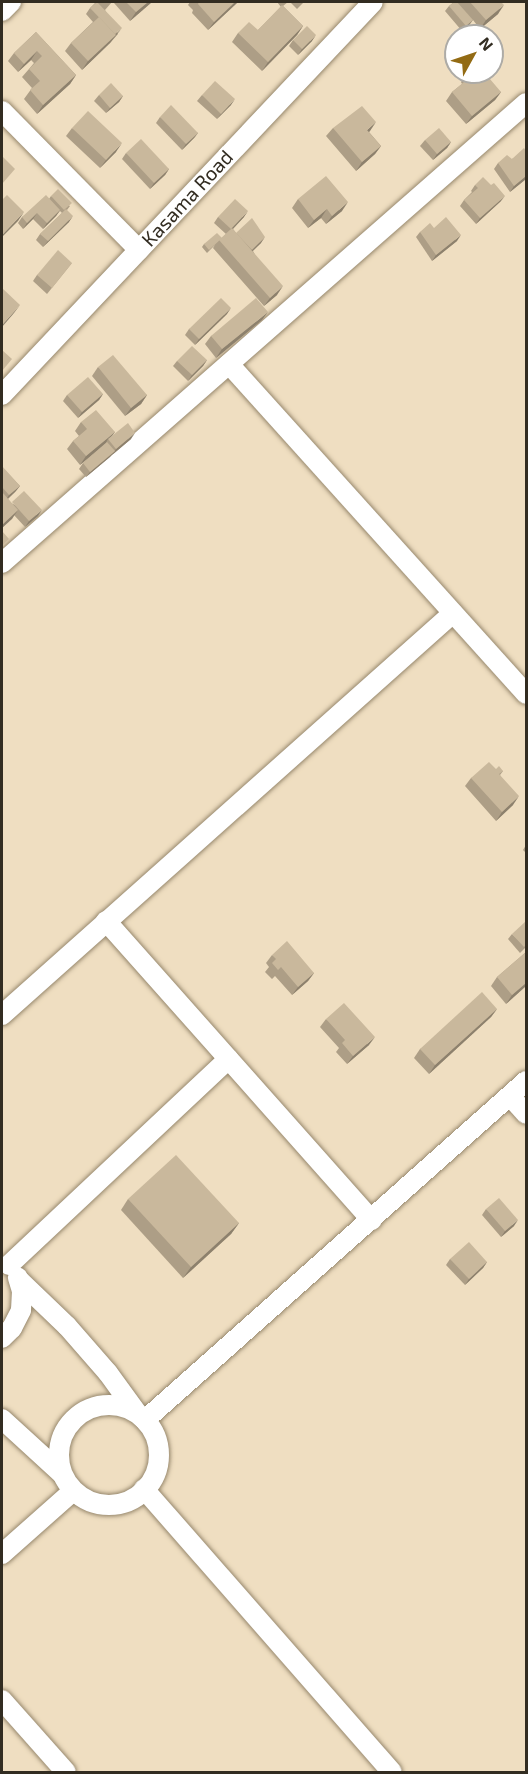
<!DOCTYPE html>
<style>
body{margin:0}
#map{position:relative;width:528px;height:1774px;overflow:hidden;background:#efdec1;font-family:"Exo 2",sans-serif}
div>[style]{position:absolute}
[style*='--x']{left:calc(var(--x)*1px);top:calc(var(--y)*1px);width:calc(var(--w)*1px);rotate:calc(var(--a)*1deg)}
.roads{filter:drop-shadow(0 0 2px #97886d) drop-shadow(0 0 2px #97886d)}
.minor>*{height:20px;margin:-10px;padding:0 10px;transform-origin:10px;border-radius:10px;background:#fff}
.minor>.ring{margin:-10px;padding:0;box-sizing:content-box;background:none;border:20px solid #fff;border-radius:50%}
.wall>*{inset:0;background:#ad9e86}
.shaded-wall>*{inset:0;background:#8d816d}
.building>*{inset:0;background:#c9b89c}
span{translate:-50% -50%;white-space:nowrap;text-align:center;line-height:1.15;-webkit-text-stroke:4.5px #fff;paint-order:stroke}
.street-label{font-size:20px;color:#322c21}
.frame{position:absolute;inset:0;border:3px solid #322c21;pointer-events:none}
.north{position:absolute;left:444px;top:24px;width:60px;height:60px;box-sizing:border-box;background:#fff;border:2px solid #adaba6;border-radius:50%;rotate:50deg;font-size:16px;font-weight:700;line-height:24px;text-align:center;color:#322c21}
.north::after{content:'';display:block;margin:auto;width:21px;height:27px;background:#936b14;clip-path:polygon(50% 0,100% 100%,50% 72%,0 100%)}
</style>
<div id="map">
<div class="roads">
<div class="minor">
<i style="--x:2;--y:11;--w:13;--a:-45"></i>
<i style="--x:2;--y:111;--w:195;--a:45.4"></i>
<i style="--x:229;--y:364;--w:444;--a:48"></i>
<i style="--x:2;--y:395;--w:540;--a:-46.65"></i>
<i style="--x:2;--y:563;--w:697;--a:-41.28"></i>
<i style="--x:106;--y:921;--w:400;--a:48.4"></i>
<i style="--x:2;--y:1015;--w:604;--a:-41.71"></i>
<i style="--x:510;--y:1096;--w:24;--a:48"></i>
<i style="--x:9;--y:1265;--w:301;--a:-43.2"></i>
<i style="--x:20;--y:1281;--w:65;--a:43.8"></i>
<i style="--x:67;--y:1326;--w:62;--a:48.9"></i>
<i style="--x:108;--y:1373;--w:49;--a:54.1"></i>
<i style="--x:2;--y:1338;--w:14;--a:-45"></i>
<i style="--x:12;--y:1328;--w:20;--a:-63"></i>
<i style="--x:21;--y:1310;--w:19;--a:-87"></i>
<i style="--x:22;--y:1291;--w:14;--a:-107"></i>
<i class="ring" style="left:59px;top:1405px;width:80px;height:80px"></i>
<i style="--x:2;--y:1419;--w:81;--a:42.5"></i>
<i style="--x:145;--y:1420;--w:510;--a:-41.66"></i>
<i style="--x:144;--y:1489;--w:376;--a:48.8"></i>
<i style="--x:2;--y:1554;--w:95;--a:-41.6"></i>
<i style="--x:2;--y:1700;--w:96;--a:48.4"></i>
</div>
</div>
<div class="wall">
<i style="clip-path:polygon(93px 2px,112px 2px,105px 10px,118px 34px,110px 43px,82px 70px,65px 51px,71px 43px,93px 22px,86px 14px,90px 8px,95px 3px)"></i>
<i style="clip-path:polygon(115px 2px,152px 2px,130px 21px,114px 3px)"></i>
<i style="clip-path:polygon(190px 2px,238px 2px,208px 30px,192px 13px,193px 10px,188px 5px)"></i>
<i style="clip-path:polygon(277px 2px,288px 2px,283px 6px,303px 26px,297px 35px,262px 71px,232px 42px,238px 33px,258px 30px,281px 7px)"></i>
<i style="clip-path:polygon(290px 2px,304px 2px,297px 9px)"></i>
<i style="clip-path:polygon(454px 2px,501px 2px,498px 14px,480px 29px,473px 20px,469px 25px,462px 31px,445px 11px,449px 6px)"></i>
<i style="clip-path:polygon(36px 32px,76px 75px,70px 84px,37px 114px,24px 99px,32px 88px,22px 77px,29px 69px,34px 63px,31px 60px,18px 72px,8px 61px,14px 53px)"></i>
<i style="clip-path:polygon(293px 40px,312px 41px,298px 55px,289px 46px)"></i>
<i style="clip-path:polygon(467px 74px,501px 92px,495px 100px,466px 124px,446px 101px,452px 92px,462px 84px,461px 82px)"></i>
<i style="clip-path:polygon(99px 95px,123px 96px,119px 102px,106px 113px,94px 101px)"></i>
<i style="clip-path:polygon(202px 95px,231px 105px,217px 119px,197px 101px)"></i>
<i style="clip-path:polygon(160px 117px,198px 133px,194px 138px,182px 150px,156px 123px)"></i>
<i style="clip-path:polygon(72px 128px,116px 152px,100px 168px,66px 136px)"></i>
<i style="clip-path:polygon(333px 128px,370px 131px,369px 132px,381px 146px,375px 154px,356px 171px,326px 136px)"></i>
<i style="clip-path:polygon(425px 140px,451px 142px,447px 148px,433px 160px,420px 146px)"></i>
<i style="clip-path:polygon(526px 151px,526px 179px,510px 192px,494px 169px,498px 163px,512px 159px)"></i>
<i style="clip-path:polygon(126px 153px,169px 169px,165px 175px,150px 189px,122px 159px)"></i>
<i style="clip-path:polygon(475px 185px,491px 185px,501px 201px,476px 224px,460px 206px,464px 200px,472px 192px,471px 191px)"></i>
<i style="clip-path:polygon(51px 196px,70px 206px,67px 210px,69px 222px,43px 247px,36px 240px,40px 234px,62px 213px,60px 211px,56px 216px,43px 229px,33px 219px,23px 229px,18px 223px,22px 217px,49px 199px)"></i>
<i style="clip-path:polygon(298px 199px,342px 211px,326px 224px,321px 218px,308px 228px,292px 208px)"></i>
<i style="clip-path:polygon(218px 217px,244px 217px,233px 229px,236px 233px,261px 243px,253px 251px,277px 295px,264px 306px,213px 248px,215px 245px,207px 253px,202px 247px,204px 244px,222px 238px,226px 234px,214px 223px)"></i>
<i style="clip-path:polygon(434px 228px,457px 241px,432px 261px,416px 237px,420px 232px)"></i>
<i style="clip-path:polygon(72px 263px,47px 294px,33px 281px,37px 275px)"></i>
<i style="clip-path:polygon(227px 314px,195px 345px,185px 335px,189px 329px)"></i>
<i style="clip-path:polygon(262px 320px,216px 358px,205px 344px,211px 336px)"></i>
<i style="clip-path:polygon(207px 360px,203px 366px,188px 381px,173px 366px,177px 361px)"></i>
<i style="clip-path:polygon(98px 367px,147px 395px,141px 404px,125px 416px,92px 376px)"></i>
<i style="clip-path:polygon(103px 394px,99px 400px,78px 418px,63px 401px,67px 395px)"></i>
<i style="clip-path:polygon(81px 422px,115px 432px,111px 437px,131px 439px,86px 477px,79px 469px,83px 463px,106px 443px,80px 465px,67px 449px,73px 441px,79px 436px,75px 431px)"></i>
<i style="clip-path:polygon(2px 467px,20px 486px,15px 492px,8px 499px,11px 503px,38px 516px,25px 527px,14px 515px,2px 528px)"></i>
<i style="clip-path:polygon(496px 769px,503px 771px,500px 775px,513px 805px,496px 821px,465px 786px,471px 778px)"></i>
<i style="clip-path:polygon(526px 845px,526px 853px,523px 850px)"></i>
<i style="clip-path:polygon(512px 934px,526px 947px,520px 953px,508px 939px)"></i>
<i style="clip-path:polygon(526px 952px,526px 986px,506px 1004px,491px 986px,497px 977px)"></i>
<i style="clip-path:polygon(272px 955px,314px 973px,308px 981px,292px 995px,275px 976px,272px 979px,265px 972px,269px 967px,266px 963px)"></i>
<i style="clip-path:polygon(497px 1009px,491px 1017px,429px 1074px,414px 1058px,420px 1049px)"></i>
<i style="clip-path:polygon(326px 1019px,369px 1045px,347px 1064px,336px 1052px,339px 1048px,320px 1027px)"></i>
<i style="clip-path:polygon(128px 1199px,239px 1223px,231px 1234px,183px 1278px,121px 1210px)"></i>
<i style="clip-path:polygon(486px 1209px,514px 1226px,501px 1237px,482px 1215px)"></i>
<i style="clip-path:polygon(450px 1259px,487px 1262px,483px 1268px,465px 1285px,446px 1265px)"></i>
</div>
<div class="shaded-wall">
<i style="clip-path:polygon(148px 2px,152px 2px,130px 21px,136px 12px)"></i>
<i style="clip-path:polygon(235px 2px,238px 2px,208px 30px,214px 22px)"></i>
<i style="clip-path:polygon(504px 5px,498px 14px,480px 29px,486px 20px)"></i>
<i style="clip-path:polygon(473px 20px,469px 25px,462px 31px,466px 26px)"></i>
<i style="clip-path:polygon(303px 26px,297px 35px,262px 71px,268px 62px)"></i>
<i style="clip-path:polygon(122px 28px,110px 43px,82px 70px,88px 61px)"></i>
<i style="clip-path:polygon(316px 35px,312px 41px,298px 55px,302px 49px)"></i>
<i style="clip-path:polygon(37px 51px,31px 60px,18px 72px,24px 64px)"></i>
<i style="clip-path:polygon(76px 75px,70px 84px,37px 114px,43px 105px)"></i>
<i style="clip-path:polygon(501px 92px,495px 100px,466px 124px,472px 116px)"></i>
<i style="clip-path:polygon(123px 96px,119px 102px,106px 113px,110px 108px)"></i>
<i style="clip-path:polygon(235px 99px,231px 105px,217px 119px,221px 114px)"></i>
<i style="clip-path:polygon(376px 122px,370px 131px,361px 138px,367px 130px)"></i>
<i style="clip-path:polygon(198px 133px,194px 138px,182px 150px,186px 144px)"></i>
<i style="clip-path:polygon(451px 142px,447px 148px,433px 160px,437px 154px)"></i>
<i style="clip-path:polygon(122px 143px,116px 152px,100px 168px,106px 160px)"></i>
<i style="clip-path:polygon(381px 146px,375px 154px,356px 171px,362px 162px)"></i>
<i style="clip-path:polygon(169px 169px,165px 175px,150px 189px,154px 183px)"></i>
<i style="clip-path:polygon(526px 176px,526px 179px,510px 192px,514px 186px)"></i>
<i style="clip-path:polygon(505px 196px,501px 201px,476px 224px,480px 218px)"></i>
<i style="clip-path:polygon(348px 202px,342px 211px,326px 224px,332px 216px)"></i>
<i style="clip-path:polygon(327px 209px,321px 218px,308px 228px,314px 220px)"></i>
<i style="clip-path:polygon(60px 210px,56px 216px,43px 229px,47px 223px)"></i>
<i style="clip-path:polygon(248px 211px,244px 217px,227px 235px,231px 229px)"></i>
<i style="clip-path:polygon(24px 212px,18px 221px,2px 237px,2px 235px)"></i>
<i style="clip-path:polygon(37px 213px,33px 219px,23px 229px,27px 223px)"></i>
<i style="clip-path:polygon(73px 216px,69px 222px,43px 247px,48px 241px)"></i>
<i style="clip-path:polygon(461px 235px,457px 241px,432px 261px,436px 255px)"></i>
<i style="clip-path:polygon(265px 237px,261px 243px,247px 256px,251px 250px)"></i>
<i style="clip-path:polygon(283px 286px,277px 295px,264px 306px,270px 298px)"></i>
<i style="clip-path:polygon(20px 305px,14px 313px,2px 327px,2px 325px)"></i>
<i style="clip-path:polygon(231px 308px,227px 314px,195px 345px,199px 339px)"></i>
<i style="clip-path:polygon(268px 312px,262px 320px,216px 358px,222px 349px)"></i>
<i style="clip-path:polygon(207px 360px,203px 366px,188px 381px,192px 375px)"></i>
<i style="clip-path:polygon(103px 394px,99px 400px,78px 418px,82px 412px)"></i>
<i style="clip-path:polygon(147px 395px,141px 404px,125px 416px,131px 408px)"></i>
<i style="clip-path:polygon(115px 432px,109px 440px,108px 439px,106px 443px,80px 465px,86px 456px)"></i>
<i style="clip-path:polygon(135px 433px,131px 439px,112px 455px,116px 449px)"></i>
<i style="clip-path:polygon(115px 451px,110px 457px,86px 477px,90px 472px)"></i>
<i style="clip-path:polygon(20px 486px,15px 492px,5px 501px,9px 495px)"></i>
<i style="clip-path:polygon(18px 510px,12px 519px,2px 528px,2px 525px)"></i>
<i style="clip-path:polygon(42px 510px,38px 516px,25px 527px,29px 521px)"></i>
<i style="clip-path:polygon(519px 796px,513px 805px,496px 821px,502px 812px)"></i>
<i style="clip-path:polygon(314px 973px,308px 981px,292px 995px,298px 987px)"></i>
<i style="clip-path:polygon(526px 983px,526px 986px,506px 1004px,512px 995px)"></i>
<i style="clip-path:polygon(497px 1009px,491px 1017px,429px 1074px,435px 1065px)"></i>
<i style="clip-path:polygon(375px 1037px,369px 1045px,347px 1064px,353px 1056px)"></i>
<i style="clip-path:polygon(518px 1220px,514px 1226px,501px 1237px,505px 1231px)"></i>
<i style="clip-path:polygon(239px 1223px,231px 1234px,183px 1278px,191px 1267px)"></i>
<i style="clip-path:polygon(487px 1262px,483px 1268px,465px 1285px,469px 1279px)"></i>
</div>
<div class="building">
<i style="clip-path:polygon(97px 2px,122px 28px,115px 34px,90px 8px)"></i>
<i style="clip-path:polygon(126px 2px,148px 2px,136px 12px)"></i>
<i style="clip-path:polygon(199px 2px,235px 2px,214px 22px,198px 4px)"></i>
<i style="clip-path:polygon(454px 2px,457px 2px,473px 20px,466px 26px,449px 6px)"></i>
<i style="clip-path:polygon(470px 2px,501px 2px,504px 5px,486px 20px)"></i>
<i style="clip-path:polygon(282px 5px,303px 26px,268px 62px,238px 33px,249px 22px,258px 30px)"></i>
<i style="clip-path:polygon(99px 17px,116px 35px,88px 61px,71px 43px)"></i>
<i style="clip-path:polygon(307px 26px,316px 35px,302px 49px,293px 40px)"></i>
<i style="clip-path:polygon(36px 32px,76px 75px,43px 105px,30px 90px,40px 81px,29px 69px,42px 56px,37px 51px,24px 64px,14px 53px)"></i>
<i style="clip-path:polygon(469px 72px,484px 72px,501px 92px,472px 116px,452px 92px,470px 77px,467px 74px)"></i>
<i style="clip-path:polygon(215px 81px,235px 99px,221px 114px,202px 95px)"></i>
<i style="clip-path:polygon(111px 83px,123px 96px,110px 108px,99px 95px)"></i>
<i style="clip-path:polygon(171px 105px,198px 133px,186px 144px,160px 117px)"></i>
<i style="clip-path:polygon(362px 106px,376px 122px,367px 130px,381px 146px,362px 162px,333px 128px)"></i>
<i style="clip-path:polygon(88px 111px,122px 143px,106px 160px,72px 128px)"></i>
<i style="clip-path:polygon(439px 128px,451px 142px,437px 154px,425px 140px)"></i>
<i style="clip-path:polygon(141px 139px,169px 169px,154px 183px,126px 153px)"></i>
<i style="clip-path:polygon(524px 148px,526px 151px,526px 176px,514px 186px,498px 163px,507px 155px,512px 159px)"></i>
<i style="clip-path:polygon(2px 156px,15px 169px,2px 184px)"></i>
<i style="clip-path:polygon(326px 176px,348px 202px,332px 216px,327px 209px,314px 220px,298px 199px)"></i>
<i style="clip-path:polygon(483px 177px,491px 185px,494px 183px,505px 196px,480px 218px,464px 200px,478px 188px,475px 185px)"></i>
<i style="clip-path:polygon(58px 189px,72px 203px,64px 210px,51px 196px)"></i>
<i style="clip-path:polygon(7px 195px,24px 212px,2px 235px,2px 200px)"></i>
<i style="clip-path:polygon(46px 195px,60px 210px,47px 223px,37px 213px,27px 223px,22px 217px)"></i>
<i style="clip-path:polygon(235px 199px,248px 211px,231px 229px,218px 217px)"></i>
<i style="clip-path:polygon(66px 209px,73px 216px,48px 241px,40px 234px)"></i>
<i style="clip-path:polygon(446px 217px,461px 235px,436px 255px,420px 232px,430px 223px,434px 228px)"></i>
<i style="clip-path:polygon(252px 218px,265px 237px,252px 250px,236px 233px)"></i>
<i style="clip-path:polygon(232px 228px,283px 286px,270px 298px,219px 240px)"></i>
<i style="clip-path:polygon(217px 233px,222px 238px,209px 250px,204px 244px)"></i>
<i style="clip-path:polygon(58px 250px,72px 263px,52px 288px,37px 275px)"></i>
<i style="clip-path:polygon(2px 288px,20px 305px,2px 325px)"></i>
<i style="clip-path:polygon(221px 298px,231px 308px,199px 339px,189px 329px)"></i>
<i style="clip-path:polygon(256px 298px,268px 312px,222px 349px,211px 336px)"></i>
<i style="clip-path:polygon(192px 346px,207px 360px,192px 375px,177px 361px)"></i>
<i style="clip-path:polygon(2px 350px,12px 359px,2px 371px)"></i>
<i style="clip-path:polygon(113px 355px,147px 395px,131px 408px,98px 367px)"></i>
<i style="clip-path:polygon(88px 377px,103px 394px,82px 412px,67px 395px)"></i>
<i style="clip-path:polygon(96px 410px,115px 432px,86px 456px,73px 441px,87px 429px,81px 422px)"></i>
<i style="clip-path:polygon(128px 423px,135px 433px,116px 449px,108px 439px)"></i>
<i style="clip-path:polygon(107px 442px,115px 451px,90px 472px,83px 463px)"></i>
<i style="clip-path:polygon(2px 466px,20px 486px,9px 495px,2px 487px)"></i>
<i style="clip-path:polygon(24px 491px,42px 510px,29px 521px,12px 502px)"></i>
<i style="clip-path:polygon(2px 492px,18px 510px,2px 525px)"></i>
<i style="clip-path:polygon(2px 531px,9px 539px,2px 546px)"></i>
<i style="clip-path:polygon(489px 762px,496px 769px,499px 766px,503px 771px,499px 774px,519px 796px,502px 812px,471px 778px)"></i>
<i style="clip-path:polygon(526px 921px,526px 945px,524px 947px,512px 934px)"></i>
<i style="clip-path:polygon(287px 941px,314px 973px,298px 987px,281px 967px,278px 970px,272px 963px,276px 959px,272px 955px)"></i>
<i style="clip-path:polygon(526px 952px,526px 983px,512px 995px,497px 977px)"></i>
<i style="clip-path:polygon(482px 992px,497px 1009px,435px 1065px,420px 1049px)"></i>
<i style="clip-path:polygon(344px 1003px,375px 1037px,353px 1056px,342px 1043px,345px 1040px,326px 1019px)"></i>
<i style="clip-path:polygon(176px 1155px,239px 1223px,191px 1267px,128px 1199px)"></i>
<i style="clip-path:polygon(499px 1198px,518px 1220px,505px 1231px,486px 1209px)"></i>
<i style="clip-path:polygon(469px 1242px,487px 1262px,469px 1279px,450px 1259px)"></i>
</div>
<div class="street-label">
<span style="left:187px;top:198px;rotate:-47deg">Kasama Road</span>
</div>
<div class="frame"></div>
<div class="north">N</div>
</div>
